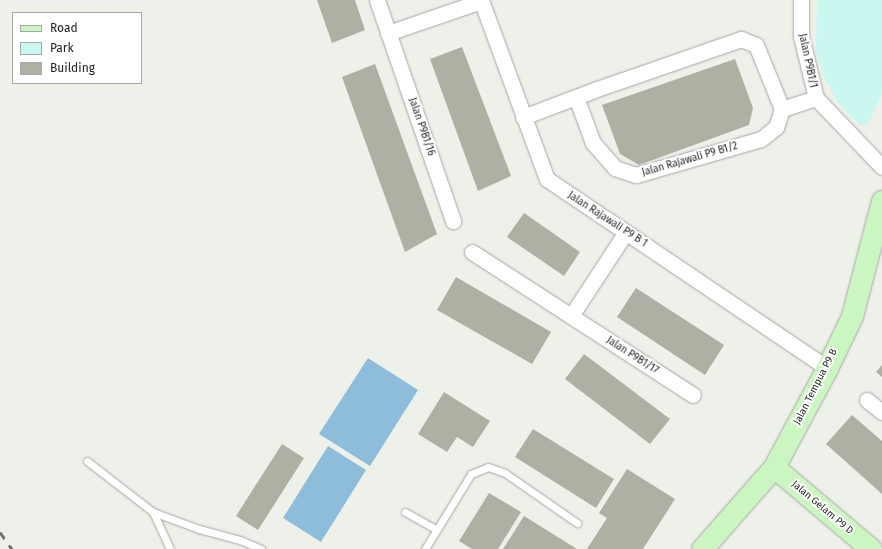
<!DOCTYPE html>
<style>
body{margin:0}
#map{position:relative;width:882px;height:549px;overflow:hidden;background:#eef1e9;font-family:"Fira Sans",sans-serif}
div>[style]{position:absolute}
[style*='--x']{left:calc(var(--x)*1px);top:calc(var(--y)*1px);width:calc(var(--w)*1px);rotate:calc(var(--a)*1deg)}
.park>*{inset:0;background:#caf7f0}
.pitch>*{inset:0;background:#8dbdda}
.building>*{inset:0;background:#aeb0a4}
.roads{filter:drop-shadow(0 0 1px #a6a6a6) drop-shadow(0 0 1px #a6a6a6)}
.lane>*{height:7px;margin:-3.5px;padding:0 3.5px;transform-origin:3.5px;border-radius:3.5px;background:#fff}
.street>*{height:15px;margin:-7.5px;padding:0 7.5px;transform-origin:7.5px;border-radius:7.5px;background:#fff}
.secondary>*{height:21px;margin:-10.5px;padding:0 10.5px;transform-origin:10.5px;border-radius:10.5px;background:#cbf6c2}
.rail>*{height:3px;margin-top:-1.5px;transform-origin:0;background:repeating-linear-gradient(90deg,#707070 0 8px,transparent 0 16px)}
span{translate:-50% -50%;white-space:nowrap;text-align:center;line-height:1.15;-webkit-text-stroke:4px #fff;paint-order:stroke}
.street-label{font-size:10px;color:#222}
.legend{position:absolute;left:12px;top:12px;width:130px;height:72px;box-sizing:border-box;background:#fff;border:1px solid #a7a7a7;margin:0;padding:5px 7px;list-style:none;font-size:12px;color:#222}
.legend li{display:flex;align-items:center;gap:8px;height:20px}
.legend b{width:20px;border:1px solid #a7a7a7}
</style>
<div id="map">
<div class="park">
<i style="clip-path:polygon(817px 0,882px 0,882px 94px,868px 124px,860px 125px,839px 104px,825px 79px,816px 52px)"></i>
</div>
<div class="pitch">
<i style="clip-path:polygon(368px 358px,418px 390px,370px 466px,319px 434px)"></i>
<i style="clip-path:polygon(328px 446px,366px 470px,321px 542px,283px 518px)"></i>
</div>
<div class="building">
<i style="clip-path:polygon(317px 0,355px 0,365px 30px,332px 43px)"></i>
<i style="clip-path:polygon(462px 47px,511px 176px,478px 191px,430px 59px)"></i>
<i style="clip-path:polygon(735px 59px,753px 108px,749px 125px,639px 165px,620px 154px,602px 105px)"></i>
<i style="clip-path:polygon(375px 64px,437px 234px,405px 252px,342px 77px)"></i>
<i style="clip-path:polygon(524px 213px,580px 252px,564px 276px,507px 237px)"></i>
<i style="clip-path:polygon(456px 277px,551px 332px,532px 364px,437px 310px)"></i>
<i style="clip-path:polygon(636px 288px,724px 345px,705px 375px,617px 317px)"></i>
<i style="clip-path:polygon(584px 354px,670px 419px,650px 444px,565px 379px)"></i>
<i style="clip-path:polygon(882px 365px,882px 377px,876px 372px)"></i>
<i style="clip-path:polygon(444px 392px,490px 421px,473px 447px,457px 437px,447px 452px,418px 434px)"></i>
<i style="clip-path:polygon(852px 415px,882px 441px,882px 494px,826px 444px)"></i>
<i style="clip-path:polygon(533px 429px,614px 479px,596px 508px,515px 457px)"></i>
<i style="clip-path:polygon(282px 444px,304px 458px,258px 530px,236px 516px)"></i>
<i style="clip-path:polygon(627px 469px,675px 499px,643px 549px,587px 549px,607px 518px,599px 513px)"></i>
<i style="clip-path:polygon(489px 493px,521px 512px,498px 549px,472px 549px,459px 541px)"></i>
<i style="clip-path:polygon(524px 516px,577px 549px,503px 549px)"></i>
</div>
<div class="roads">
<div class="lane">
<i style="--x:87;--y:461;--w:83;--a:37.7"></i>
<i style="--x:153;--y:512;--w:49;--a:20.3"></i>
<i style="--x:199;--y:529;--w:42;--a:15"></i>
<i style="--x:240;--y:540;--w:23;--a:23"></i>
<i style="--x:153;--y:512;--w:41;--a:65.3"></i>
<i style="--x:405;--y:512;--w:35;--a:29"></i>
<i style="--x:425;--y:549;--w:88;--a:-58.5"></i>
<i style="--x:471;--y:474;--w:18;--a:-22"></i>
<i style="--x:488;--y:467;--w:18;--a:19"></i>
<i style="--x:505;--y:473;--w:88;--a:34.8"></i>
</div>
<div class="street">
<i style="--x:377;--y:0;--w:234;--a:71"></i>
<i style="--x:481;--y:0;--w:191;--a:69.8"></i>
<i style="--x:547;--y:179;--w:338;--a:34"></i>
<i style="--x:801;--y:0;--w:36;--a:90"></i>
<i style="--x:801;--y:36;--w:64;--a:76.4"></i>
<i style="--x:816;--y:98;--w:95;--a:46.3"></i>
<i style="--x:388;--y:33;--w:98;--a:-19"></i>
<i style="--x:782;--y:109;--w:36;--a:-18"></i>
<i style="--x:523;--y:117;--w:57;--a:-20.7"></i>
<i style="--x:576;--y:97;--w:19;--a:-21"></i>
<i style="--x:594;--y:90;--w:156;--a:-19.1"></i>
<i style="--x:741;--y:39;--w:16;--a:22"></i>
<i style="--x:756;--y:45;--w:69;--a:67.9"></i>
<i style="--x:782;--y:109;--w:19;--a:108"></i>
<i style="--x:776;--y:127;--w:19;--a:141"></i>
<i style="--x:761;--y:139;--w:130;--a:163.9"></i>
<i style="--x:636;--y:175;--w:22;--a:-162"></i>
<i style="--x:615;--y:168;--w:33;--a:-131"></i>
<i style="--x:593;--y:143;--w:49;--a:-110.3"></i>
<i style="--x:472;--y:252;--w:263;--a:32.9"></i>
<i style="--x:571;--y:316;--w:100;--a:-56.8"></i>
<i style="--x:867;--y:400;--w:19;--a:39"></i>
</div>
<div class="secondary">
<i style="--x:774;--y:467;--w:127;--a:40.2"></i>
<i style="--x:702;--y:549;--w:109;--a:-48.7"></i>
<i style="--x:774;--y:467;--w:112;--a:-61.8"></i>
<i style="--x:827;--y:368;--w:58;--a:-64.3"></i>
<i style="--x:852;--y:316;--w:119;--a:-75.4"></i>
</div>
</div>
<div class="rail">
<i style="--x:0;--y:532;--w:21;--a:55"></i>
</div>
<div class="street-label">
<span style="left:807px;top:61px;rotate:78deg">Jalan P9B1/1</span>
<span style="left:421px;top:127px;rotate:71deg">Jalan P9B1/16</span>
<span style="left:690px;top:160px;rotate:-16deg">Jalan Rajawali P9 B1/2</span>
<span style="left:607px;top:220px;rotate:33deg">Jalan Rajawali P9 B 1</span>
<span style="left:632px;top:356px;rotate:33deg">Jalan P9B1/17</span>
<span style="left:816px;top:387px;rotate:-63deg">Jalan Tempua P9 B</span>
<span style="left:822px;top:508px;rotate:40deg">Jalan Gelam P9 D</span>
</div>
<ul class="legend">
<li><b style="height:5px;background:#cbf6c2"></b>Road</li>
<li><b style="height:11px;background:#caf7f0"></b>Park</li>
<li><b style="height:11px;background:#aeb0a4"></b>Building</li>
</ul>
</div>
